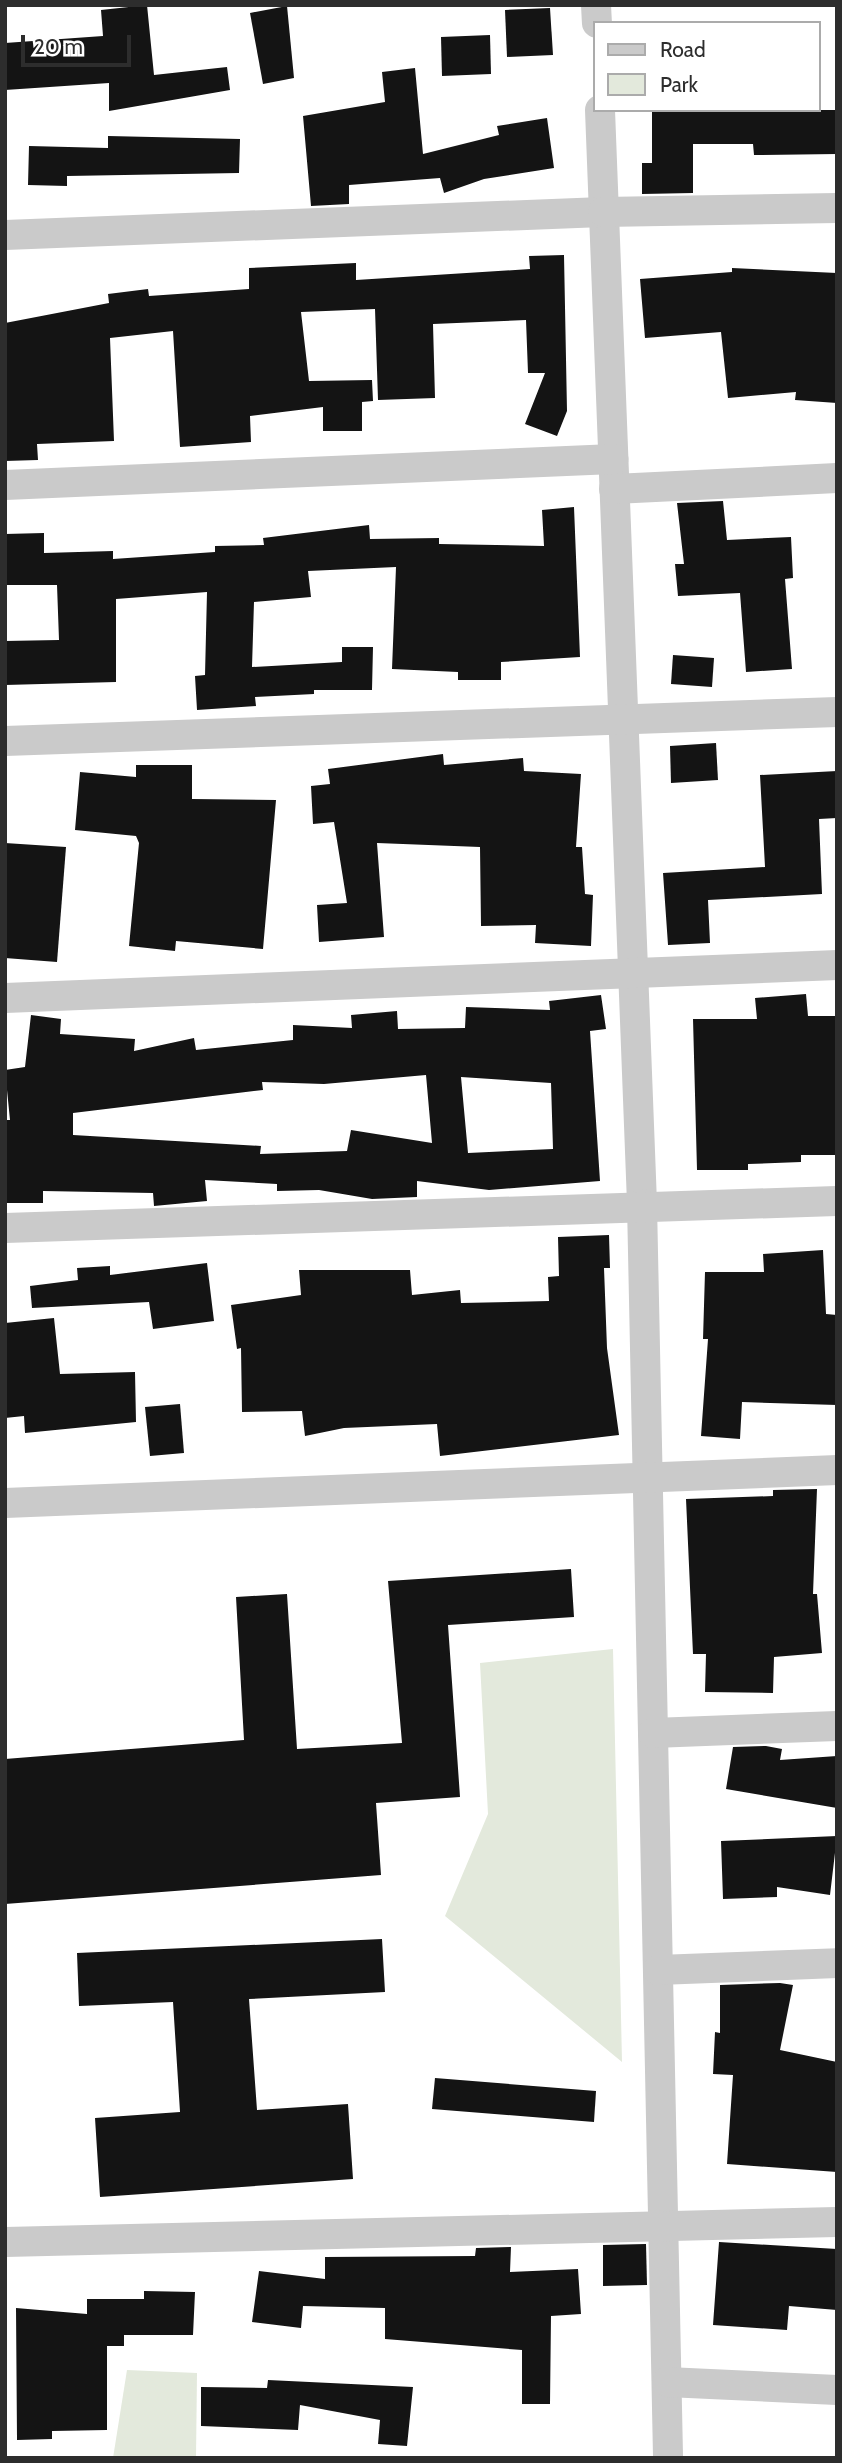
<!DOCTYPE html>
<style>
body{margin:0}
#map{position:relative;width:842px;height:2463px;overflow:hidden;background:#fff;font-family:Cabin,sans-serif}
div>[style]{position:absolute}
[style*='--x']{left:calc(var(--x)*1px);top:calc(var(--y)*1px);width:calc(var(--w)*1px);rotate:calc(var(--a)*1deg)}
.green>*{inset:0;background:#e3e9dc}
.building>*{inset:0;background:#141414}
.minor>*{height:30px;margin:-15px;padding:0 15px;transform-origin:15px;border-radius:15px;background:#cacaca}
span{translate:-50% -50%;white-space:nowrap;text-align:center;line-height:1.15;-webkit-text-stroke:7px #fff;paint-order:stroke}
.frame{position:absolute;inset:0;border:7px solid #2d2d2d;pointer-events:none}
.legend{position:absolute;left:593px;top:21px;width:228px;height:91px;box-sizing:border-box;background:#fff;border:2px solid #ababab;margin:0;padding:9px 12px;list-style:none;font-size:21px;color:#2d2d2d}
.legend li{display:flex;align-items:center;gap:14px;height:35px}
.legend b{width:35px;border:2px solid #ababab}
.scale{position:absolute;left:21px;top:35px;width:110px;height:32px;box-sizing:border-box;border:4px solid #2d2d2d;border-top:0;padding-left:9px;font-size:21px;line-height:24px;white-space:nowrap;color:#2d2d2d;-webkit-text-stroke:5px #fff;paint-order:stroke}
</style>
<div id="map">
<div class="green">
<i style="clip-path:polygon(613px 1649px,622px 2062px,445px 1916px,488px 1814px,480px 1663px)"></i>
<i style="clip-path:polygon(127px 2370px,197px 2373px,196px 2458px,113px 2458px)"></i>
</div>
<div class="building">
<i style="clip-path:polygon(147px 5px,154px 75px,227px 67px,230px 90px,109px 111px,109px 83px,5px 90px,5px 43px,103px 36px,101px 10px)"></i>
<i style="clip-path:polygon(287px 6px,294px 78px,263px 84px,250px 13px)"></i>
<i style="clip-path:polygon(550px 8px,553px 55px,507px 57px,505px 10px)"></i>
<i style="clip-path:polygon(490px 35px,491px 74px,442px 76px,441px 37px)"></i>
<i style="clip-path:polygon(415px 68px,423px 154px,499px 135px,497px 126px,547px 118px,554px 168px,484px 179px,444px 193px,440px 178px,349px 185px,349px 204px,311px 206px,303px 116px,385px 102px,382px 72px)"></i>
<i style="clip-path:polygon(652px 110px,837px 110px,837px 154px,754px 155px,753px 144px,693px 144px,693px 193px,642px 194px,642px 163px,652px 163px)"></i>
<i style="clip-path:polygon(108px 136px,240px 139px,239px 173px,67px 176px,67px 186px,28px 185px,29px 146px,108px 148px)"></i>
<i style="clip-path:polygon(564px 255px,567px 411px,557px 436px,525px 424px,545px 373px,528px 373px,526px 320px,433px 324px,435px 398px,378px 400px,375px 309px,301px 312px,309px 381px,372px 380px,373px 401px,362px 402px,362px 431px,323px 431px,323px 407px,250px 416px,251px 442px,180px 447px,173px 331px,110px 338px,114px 441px,37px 444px,38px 460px,5px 461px,5px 323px,109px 303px,108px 294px,148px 289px,149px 296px,249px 289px,249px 268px,356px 263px,356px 280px,530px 269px,529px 256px)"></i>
<i style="clip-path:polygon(732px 268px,837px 273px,837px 403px,795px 400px,796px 392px,728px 398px,721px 332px,645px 338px,640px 279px,732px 272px)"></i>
<i style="clip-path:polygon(723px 501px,727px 540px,791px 537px,793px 578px,785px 579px,792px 669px,746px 672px,740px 593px,678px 596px,675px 564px,684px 564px,677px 503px)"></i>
<i style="clip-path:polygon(574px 507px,580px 657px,501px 662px,501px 680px,458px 680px,458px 672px,392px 669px,396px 567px,308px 571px,311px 597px,254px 602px,252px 667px,342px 662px,342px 647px,373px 647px,372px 690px,314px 690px,314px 694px,255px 697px,256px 706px,197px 710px,195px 676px,205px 675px,207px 592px,116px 599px,116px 682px,5px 685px,5px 641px,59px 640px,57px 585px,5px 585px,5px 534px,44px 533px,44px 553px,113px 551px,113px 559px,215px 552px,215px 546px,264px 545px,263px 538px,369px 525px,370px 539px,439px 538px,439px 544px,544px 546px,542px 510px)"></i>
<i style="clip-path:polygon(673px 655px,714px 658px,712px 687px,671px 684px)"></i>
<i style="clip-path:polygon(716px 743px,718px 780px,671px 783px,670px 746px)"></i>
<i style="clip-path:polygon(443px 754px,444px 765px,523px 758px,524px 771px,581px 774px,576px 847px,582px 847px,585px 894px,593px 895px,591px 946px,535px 943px,536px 925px,481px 926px,480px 847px,377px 843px,384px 937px,319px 942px,317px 905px,347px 903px,334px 822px,313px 824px,311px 786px,330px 784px,328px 769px)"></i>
<i style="clip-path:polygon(136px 765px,192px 765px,192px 799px,276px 800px,263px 949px,176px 941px,175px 951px,129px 946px,139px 843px,136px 836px,75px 830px,80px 772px,136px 777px)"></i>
<i style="clip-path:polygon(837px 771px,837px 818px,819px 819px,822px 894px,708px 900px,710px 943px,668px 945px,663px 873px,765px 867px,760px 775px)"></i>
<i style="clip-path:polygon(5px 843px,66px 847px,57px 962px,5px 958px)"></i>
<i style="clip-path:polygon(806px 994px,808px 1016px,837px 1016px,837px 1155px,801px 1155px,801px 1162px,748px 1164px,748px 1170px,697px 1170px,693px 1019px,757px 1019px,755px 998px)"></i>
<i style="clip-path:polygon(evenodd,601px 995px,606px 1029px,590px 1031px,600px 1181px,489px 1190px,417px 1181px,417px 1197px,372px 1199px,319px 1190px,277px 1191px,277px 1184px,205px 1180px,207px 1201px,154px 1206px,153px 1193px,43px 1191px,43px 1203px,5px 1203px,5px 1120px,10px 1120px,5px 1070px,25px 1067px,31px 1015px,61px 1019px,60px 1034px,135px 1039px,134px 1051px,194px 1038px,196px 1050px,293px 1040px,293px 1025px,352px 1028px,351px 1015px,397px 1011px,398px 1029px,465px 1028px,466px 1007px,550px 1010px,549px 1001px,601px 995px,426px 1075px,432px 1143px,351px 1130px,347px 1151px,260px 1154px,261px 1146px,73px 1135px,73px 1113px,263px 1090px,262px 1082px,324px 1084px,426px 1075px,601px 995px,461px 1077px,551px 1083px,553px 1149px,468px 1153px,461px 1077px)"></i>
<i style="clip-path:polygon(609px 1235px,610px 1268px,604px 1268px,607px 1348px,619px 1435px,440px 1456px,437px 1424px,344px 1428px,305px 1436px,302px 1411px,242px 1412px,241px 1348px,237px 1349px,231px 1305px,301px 1295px,299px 1270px,410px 1270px,412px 1295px,460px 1290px,461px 1303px,549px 1301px,548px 1277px,559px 1276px,558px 1237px)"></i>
<i style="clip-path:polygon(823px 1250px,826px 1314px,837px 1315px,837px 1405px,742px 1402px,740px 1439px,701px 1436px,708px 1339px,703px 1339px,705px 1272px,764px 1272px,763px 1254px)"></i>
<i style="clip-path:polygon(207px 1263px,214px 1321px,153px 1329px,149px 1302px,32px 1308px,30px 1286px,78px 1280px,77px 1268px,110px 1266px,110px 1275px)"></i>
<i style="clip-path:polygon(54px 1318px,60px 1374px,135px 1372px,136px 1422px,25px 1433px,24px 1416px,5px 1418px,5px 1323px)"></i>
<i style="clip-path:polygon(180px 1404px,184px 1453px,150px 1456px,145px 1407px)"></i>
<i style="clip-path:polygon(817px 1489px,813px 1594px,817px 1594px,822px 1653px,774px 1657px,773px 1693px,705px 1692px,706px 1654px,693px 1654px,686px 1499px,773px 1496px,773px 1490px)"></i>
<i style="clip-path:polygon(571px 1569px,574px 1617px,448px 1625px,460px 1797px,376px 1803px,381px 1875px,5px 1904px,5px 1759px,244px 1740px,236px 1597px,287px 1594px,297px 1749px,402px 1743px,388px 1581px)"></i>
<i style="clip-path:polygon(766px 1746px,782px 1749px,780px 1760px,837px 1756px,837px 1808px,726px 1789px,733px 1747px)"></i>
<i style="clip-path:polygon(837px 1836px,830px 1895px,777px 1887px,777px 1897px,723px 1899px,721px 1841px)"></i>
<i style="clip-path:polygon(382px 1939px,385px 1992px,249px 1999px,257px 2110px,348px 2104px,353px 2179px,100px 2197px,95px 2118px,180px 2112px,173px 2002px,79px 2006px,77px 1953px)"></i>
<i style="clip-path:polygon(780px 1983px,793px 1985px,780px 2050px,837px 2062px,837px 2172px,727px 2164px,733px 2075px,713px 2074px,715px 2032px,720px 2033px,720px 1985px)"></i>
<i style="clip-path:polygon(435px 2078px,596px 2091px,594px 2122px,432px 2109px)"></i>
<i style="clip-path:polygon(719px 2242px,837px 2249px,837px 2310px,789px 2306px,787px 2330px,713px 2325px)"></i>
<i style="clip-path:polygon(646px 2244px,647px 2285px,603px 2286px,603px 2245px)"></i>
<i style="clip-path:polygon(511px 2247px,510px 2272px,578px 2269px,581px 2314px,551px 2316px,550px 2404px,522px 2404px,522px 2350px,385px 2339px,385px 2308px,303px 2306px,301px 2328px,252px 2322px,259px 2271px,325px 2279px,325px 2257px,475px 2256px,476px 2248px)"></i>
<i style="clip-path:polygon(144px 2291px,195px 2292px,193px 2335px,124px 2335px,124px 2346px,107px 2346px,107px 2430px,52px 2431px,52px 2439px,17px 2440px,16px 2308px,87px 2314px,87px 2299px,144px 2299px)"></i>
<i style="clip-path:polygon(268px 2380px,413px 2387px,407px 2446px,378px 2444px,380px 2420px,300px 2405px,298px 2430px,201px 2426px,201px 2387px,267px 2388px)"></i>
</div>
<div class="minor">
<i style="--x:596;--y:5;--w:18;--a:87"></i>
<i style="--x:600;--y:110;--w:1095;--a:87.8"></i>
<i style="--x:642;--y:1204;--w:1254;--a:88.81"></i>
<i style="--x:5;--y:235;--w:598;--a:-2.2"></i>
<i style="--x:603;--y:212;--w:234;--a:-1"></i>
<i style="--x:5;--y:485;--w:609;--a:-2.45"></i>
<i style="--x:614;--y:489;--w:223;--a:-2.8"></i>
<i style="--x:5;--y:741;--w:833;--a:-2"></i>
<i style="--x:5;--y:998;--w:833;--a:-2.27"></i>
<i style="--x:5;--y:1228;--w:832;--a:-1.86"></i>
<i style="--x:5;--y:1503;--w:833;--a:-2.27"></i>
<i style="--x:653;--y:1733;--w:184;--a:-2.2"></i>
<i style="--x:658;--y:1970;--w:179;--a:-2.2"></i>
<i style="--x:5;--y:2242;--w:832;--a:-1.38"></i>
<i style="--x:667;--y:2382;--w:170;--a:2.7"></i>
</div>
<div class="frame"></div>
<ul class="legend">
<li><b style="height:9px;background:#cacaca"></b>Road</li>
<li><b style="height:19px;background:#e3e9dc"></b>Park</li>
</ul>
<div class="scale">20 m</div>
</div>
